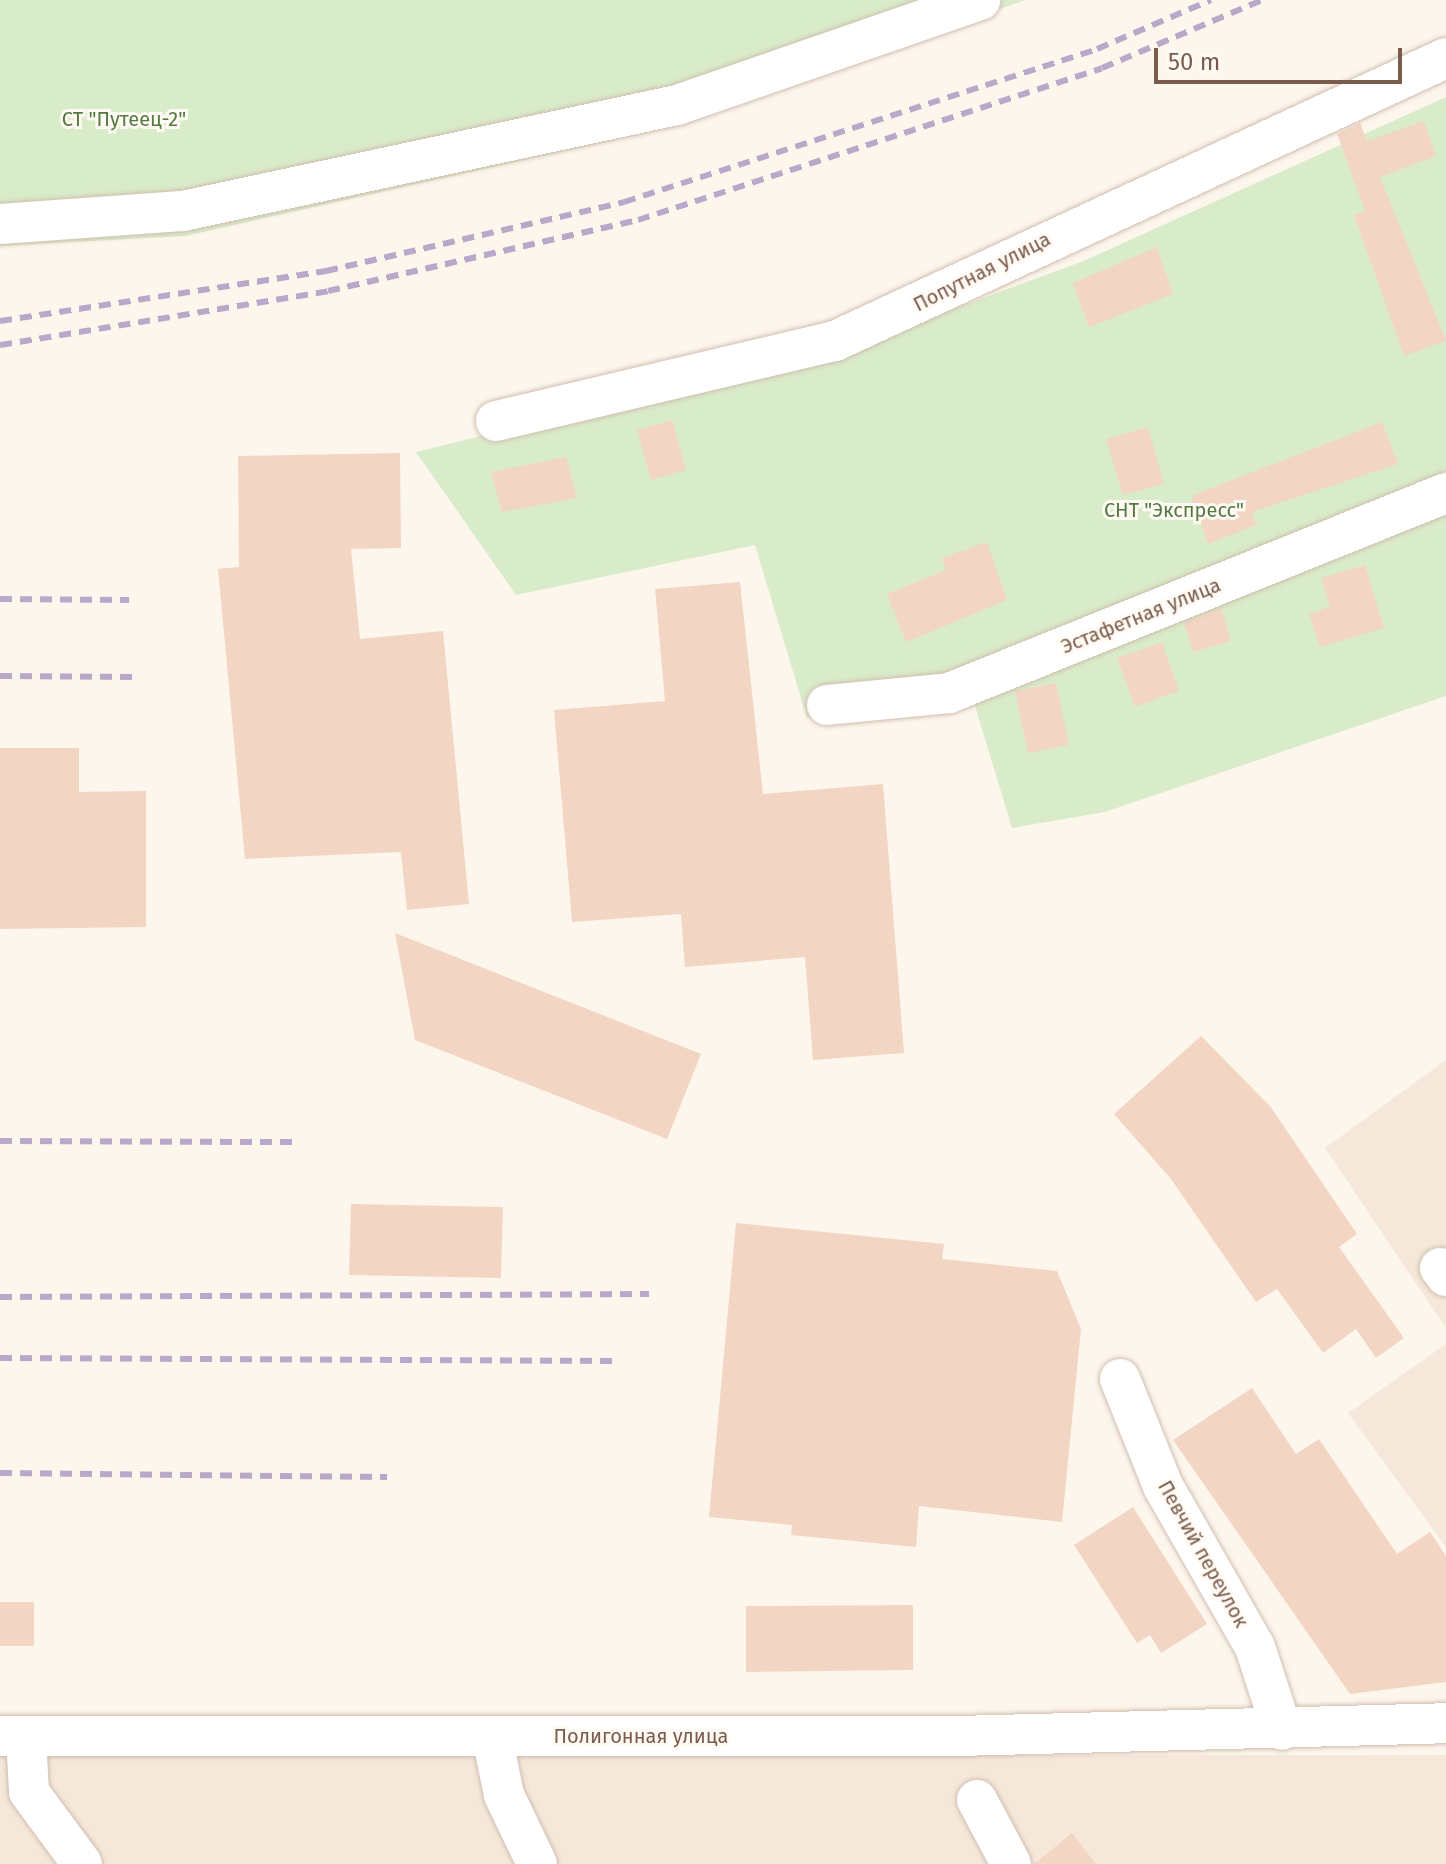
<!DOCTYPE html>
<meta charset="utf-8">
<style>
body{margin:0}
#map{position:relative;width:1446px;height:1864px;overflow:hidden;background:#fdf6ec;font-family:"Fira Sans",sans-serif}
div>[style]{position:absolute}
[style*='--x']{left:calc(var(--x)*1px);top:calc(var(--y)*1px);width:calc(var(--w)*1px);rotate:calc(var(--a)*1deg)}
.residential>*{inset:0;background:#f5e8da}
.green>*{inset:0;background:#d8ecc9}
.building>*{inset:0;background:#f3d5c3}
.roads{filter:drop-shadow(0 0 2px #d1beb0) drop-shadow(0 0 2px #d1beb0)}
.minor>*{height:40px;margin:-20px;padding:0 20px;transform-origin:20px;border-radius:20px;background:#fff}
.rail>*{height:6px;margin-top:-3px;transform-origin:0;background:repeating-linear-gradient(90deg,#b9a8c9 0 12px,transparent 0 20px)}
span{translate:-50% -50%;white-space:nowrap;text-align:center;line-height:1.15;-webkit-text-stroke:6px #fffaf3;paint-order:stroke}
.park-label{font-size:20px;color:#537a41}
.street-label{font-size:20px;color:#7a5c4d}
.scale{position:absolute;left:1154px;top:48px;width:248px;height:36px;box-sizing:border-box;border:4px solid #7a5c4d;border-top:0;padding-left:10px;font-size:24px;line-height:28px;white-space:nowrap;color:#7a5c4d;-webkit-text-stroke:6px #fffaf3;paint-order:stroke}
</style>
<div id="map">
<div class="residential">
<i style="clip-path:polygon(1446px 1060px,1446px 1328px,1325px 1148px)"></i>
<i style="clip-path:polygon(1446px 1344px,1446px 1547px,1348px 1413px)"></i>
<i style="clip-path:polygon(1446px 1755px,1446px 1864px,0 1864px,0 1756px)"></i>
</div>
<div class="green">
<i style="clip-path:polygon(0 0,1025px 0,686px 124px,185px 236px,0 246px)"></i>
<i style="clip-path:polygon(1446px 97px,1446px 696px,1105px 812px,1012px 828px,972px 696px,807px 718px,755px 545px,516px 595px,416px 452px,876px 338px,1086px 260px)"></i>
</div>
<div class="building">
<i style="clip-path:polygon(1424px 121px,1436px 156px,1380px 177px,1446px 341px,1404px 356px,1354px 215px,1365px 211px,1337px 134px,1360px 123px,1367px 141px)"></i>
<i style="clip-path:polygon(1157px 247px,1173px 294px,1089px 327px,1073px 283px)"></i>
<i style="clip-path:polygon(672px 420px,686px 470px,651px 480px,637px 430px)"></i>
<i style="clip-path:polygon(1382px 422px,1398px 464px,1252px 512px,1257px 525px,1208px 544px,1191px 496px)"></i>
<i style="clip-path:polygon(1148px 427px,1164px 484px,1123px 495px,1106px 439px)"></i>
<i style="clip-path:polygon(400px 453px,401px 548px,351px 549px,360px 639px,443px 631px,469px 904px,407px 910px,401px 852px,245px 859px,218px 569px,239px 567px,238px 456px)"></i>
<i style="clip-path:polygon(566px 457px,577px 498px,502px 512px,491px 472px)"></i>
<i style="clip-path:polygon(987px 542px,1007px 600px,906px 642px,887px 594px,946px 570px,942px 558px)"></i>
<i style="clip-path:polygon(1365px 565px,1384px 628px,1320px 647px,1309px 614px,1330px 607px,1321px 578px)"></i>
<i style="clip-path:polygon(740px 582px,763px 794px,883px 784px,904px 1053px,813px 1060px,805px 957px,685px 967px,681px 914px,572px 922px,554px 710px,665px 701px,655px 589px)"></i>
<i style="clip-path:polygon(1221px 608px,1231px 641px,1193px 652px,1184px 623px)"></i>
<i style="clip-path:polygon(1162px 642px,1179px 691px,1135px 707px,1117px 658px)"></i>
<i style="clip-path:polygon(1056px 683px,1069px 745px,1028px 753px,1015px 691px)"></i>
<i style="clip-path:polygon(0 748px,79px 748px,79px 792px,146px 791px,146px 927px,0 929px)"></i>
<i style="clip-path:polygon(395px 933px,701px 1054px,667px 1139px,415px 1040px)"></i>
<i style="clip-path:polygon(1201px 1036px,1270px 1106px,1357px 1234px,1339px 1247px,1404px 1338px,1376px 1358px,1356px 1329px,1323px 1353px,1277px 1289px,1256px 1302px,1171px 1179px,1114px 1114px)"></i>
<i style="clip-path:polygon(351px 1204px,503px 1207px,501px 1278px,349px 1275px)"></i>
<i style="clip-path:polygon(736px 1223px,944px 1244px,942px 1259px,1057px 1271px,1081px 1329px,1062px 1522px,919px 1506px,916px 1547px,791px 1535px,792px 1525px,709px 1517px)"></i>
<i style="clip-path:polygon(1252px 1388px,1296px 1454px,1319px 1439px,1397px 1554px,1430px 1532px,1446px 1556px,1446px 1682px,1350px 1694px,1173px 1440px)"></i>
<i style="clip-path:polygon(1133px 1507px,1207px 1624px,1161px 1653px,1150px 1635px,1137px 1643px,1074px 1545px)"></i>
<i style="clip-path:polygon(0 1602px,34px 1602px,34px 1646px,0 1646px)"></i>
<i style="clip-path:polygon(913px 1605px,913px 1670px,746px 1672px,746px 1606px)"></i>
<i style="clip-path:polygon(1072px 1833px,1096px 1864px,1034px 1864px)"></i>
</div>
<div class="roads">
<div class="minor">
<i style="--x:0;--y:224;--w:183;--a:-4.1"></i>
<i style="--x:183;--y:211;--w:505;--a:-12.11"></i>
<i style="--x:677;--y:105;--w:321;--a:-19.1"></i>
<i style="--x:496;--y:421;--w:348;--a:-13.3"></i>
<i style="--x:835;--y:341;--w:673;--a:-24.85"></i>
<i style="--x:827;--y:705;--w:123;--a:-5.6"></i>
<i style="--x:949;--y:693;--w:536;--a:-21.92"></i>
<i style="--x:1440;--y:1268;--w:10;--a:53"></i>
<i style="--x:1120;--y:1379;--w:115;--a:68.1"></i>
<i style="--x:1163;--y:1486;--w:185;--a:60.3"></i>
<i style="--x:1255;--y:1647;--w:87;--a:72"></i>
<i style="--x:0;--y:1736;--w:958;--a:0"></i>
<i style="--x:958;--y:1736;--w:488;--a:-1.5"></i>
<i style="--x:26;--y:1736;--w:56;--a:86.9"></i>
<i style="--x:29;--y:1792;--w:89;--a:53.6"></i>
<i style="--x:492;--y:1736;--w:60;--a:78.5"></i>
<i style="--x:504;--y:1795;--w:76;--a:64.4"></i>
<i style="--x:977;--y:1800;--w:72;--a:62"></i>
</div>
</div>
<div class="rail">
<i style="--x:0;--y:321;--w:330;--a:-8.7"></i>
<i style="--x:326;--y:271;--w:306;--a:-13"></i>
<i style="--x:624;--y:202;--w:497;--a:-17.9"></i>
<i style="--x:1097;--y:49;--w:124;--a:-23.3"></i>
<i style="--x:0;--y:345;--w:332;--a:-9.3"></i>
<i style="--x:328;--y:291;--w:318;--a:-12.9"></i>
<i style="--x:638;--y:220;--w:488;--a:-18.1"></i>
<i style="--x:1102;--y:68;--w:174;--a:-23"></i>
<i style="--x:0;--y:599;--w:129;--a:0.4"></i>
<i style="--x:0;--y:676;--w:139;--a:0.4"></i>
<i style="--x:0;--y:1141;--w:293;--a:0.2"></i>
<i style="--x:0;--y:1297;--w:649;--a:-0.26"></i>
<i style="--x:0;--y:1358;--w:617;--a:0.28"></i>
<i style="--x:0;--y:1473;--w:387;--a:0.6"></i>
</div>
<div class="park-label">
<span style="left:124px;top:119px">СТ "Путеец-2"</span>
<span style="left:1174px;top:510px">СНТ "Экспресс"</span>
</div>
<div class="street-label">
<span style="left:982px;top:272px;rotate:-27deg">Попутная улица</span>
<span style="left:1141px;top:616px;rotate:-22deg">Эстафетная улица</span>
<span style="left:1203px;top:1554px;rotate:61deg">Певчий переулок</span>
<span style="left:641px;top:1736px">Полигонная улица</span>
</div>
<div class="scale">50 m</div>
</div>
